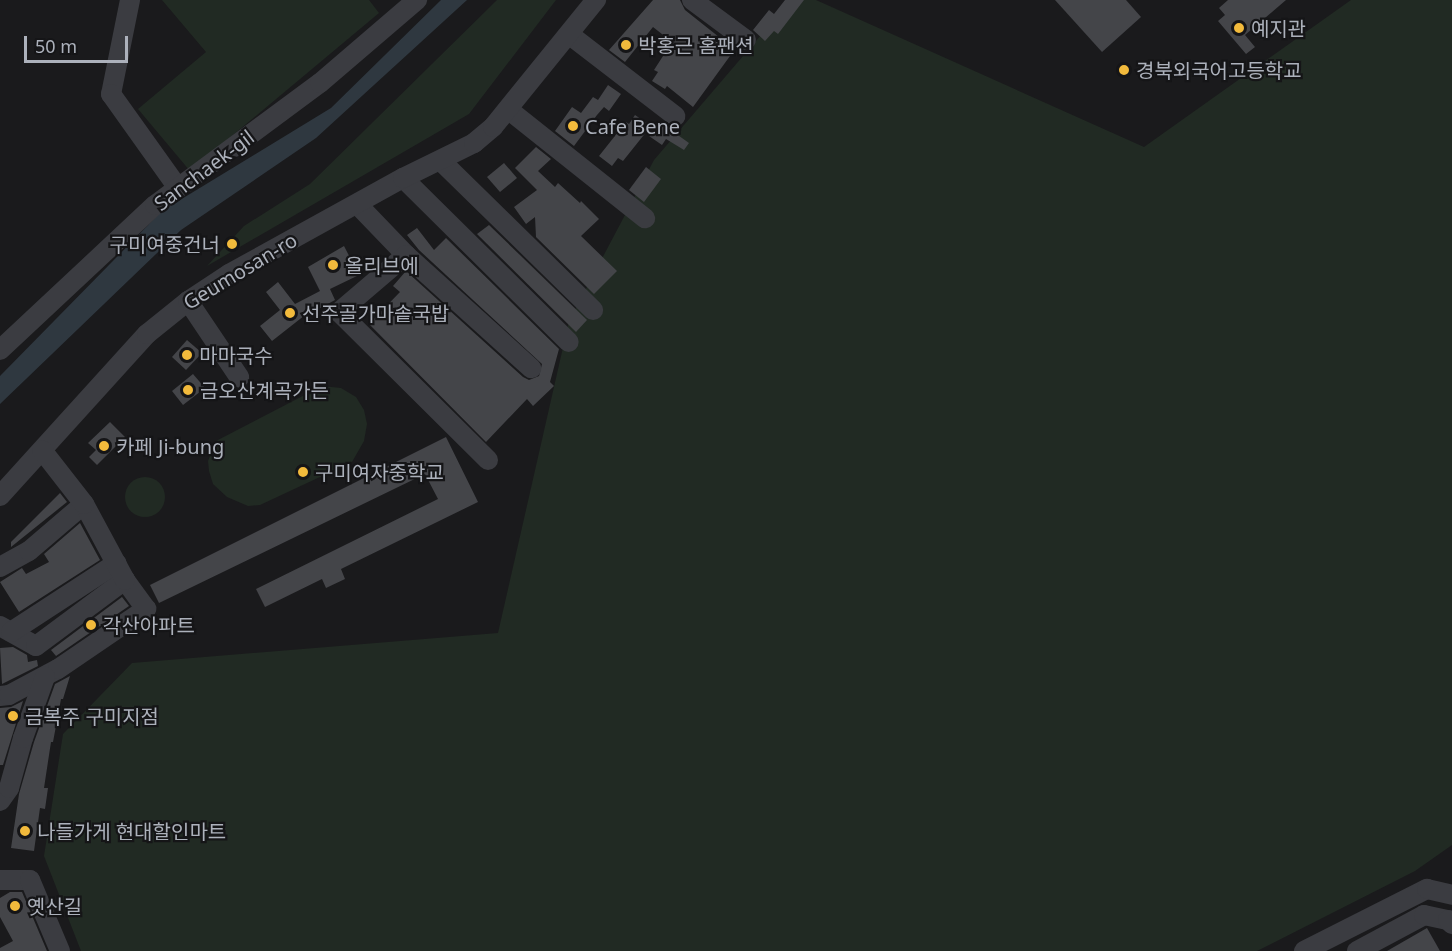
<!DOCTYPE html>
<meta charset="utf-8">
<style>
body{margin:0}
#map{position:relative;width:1452px;height:951px;overflow:hidden;background:#1a1a1c;font-family:"Noto Sans","Noto Sans KR",sans-serif}
div>[style]{position:absolute}
[style*='--x']{left:calc(var(--x)*1px);top:calc(var(--y)*1px);width:calc(var(--w)*1px);rotate:calc(var(--a)*1deg)}
.green>*{inset:0;background:#212a23}
.round{border-radius:50%}
.water>*{inset:0;background:#2f3840}
.building>*{inset:0;background:#444549}
.minor>*{height:20px;margin:-10px;padding:0 10px;transform-origin:10px;border-radius:10px;background:#3b3c41}
.dots>*{width:16px;height:16px;translate:-50% -50%;box-sizing:border-box;border:3px solid #151517;border-radius:50%}
span{translate:-50% -50%;white-space:nowrap;text-align:center;line-height:1.15;-webkit-text-stroke:4.5px #151517;paint-order:stroke}
.poi-label{font-size:20px;color:#acb1bb}
.left{translate:0 -50%;text-align:left}
.right{translate:-100% -50%;text-align:right}
.street-label{font-size:20px;color:#acb1bb}
.scale{position:absolute;left:24px;top:36px;width:104px;height:27px;box-sizing:border-box;border:3px solid #acb1bb;border-top:0;padding-left:8px;font-size:18px;line-height:21px;white-space:nowrap;color:#acb1bb;-webkit-text-stroke:4px #151517;paint-order:stroke}
</style>
<div id="map">
<div class="green">
<i style="clip-path:polygon(162px 0,369px 0,379px 13px,190px 171px,138px 109px,206px 52px)"></i>
<i style="clip-path:polygon(497px 0,556px 0,469px 114px,207px 266px,244px 226px,310px 184px)"></i>
<i style="clip-path:polygon(791px 0,816px 0,1144px 147px,1351px 0,1452px 0,1452px 845px,1415px 871px,1257px 951px,81px 951px,44px 856px,63px 734px,132px 663px,498px 633px,569px 321px,654px 160px)"></i>
<i style="clip-path:polygon(322px 386px,341px 388px,356px 397px,364px 410px,367px 424px,364px 441px,352px 462px,260px 505px,248px 506px,227px 497px,213px 484px,209px 471px,208px 461px,216px 441px)"></i>
<i class="round" style="left:125px;top:477px;width:40px;height:40px"></i>
</div>
<div class="water">
<i style="clip-path:polygon(441px 0,467px 0,316px 138px,181px 230px,0 404px,0 376px,162px 211px,331px 108px)"></i>
</div>
<div class="building">
<i style="clip-path:polygon(653px 0,680px 0,685px 10px,729px 45px,723px 51px,730px 56px,693px 107px,667px 86px,665px 89px,652px 81px,658px 72px,654px 70px,672px 42px,653px 27px,625px 62px,609px 50px)"></i>
<i style="clip-path:polygon(785px 0,804px 0,778px 34px,774px 31px,765px 41px,753px 30px,769px 10px,774px 14px)"></i>
<i style="clip-path:polygon(1055px 0,1126px 0,1141px 17px,1102px 52px)"></i>
<i style="clip-path:polygon(1228px 0,1286px 0,1245px 35px,1255px 47px,1246px 54px,1218px 21px,1225px 15px,1219px 8px)"></i>
<i style="clip-path:polygon(608px 85px,621px 94px,609px 111px,604px 107px,597px 115px,574px 146px,555px 131px,572px 107px,581px 113px,593px 97px,598px 100px)"></i>
<i style="clip-path:polygon(635px 115px,651px 126px,623px 161px,618px 158px,612px 166px,599px 156px,626px 122px,629px 124px)"></i>
<i style="clip-path:polygon(661px 123px,689px 143px,684px 150px,666px 139px,662px 145px,649px 136px)"></i>
<i style="clip-path:polygon(536px 147px,551px 159px,538px 171px,555px 187px,558px 183px,580px 203px,581px 201px,599px 219px,581px 236px,617px 271px,594px 294px,536px 237px,535px 217px,526px 224px,514px 207px,537px 190px,515px 168px)"></i>
<i style="clip-path:polygon(504px 163px,517px 178px,500px 192px,487px 177px)"></i>
<i style="clip-path:polygon(646px 167px,661px 179px,644px 202px,629px 190px)"></i>
<i style="clip-path:polygon(489px 225px,587px 320px,576px 332px,477px 234px)"></i>
<i style="clip-path:polygon(417px 228px,434px 250px,446px 238px,559px 349px,550px 382px,554px 386px,533px 406px,527px 399px,486px 442px,369px 324px,400px 292px,393px 286px,406px 271px,523px 377px,529px 380px,539px 376px,542px 364px,419px 250px,407px 235px)"></i>
<i style="clip-path:polygon(344px 246px,359px 275px,330px 289px,335px 300px,315px 311px,314px 308px,272px 341px,260px 326px,280px 310px,266px 292px,278px 282px,295px 304px,320px 291px,308px 267px)"></i>
<i style="clip-path:polygon(187px 340px,202px 353px,186px 370px,172px 357px)"></i>
<i style="clip-path:polygon(193px 374px,205px 388px,183px 405px,172px 391px)"></i>
<i style="clip-path:polygon(110px 422px,125px 437px,97px 465px,89px 457px,96px 450px,88px 443px)"></i>
<i style="clip-path:polygon(446px 437px,478px 502px,341px 569px,345px 579px,326px 588px,322px 579px,265px 607px,256px 589px,438px 499px,425px 474px,159px 603px,150px 585px)"></i>
<i style="clip-path:polygon(60px 493px,67px 502px,11px 547px,11px 542px)"></i>
<i style="clip-path:polygon(80px 523px,100px 560px,19px 612px,0 582px,22px 568px,26px 574px,49px 562px,44px 554px)"></i>
<i style="clip-path:polygon(122px 597px,129px 606px,56px 656px,51px 650px)"></i>
<i style="clip-path:polygon(13px 647px,27px 655px,28px 662px,37px 660px,38px 666px,2px 684px,0 648px)"></i>
<i style="clip-path:polygon(70px 676px,63px 699px,61px 699px,53px 742px,51px 742px,44px 788px,48px 788px,45px 809px,40px 808px,34px 851px,11px 848px,19px 794px,34px 742px,55px 684px)"></i>
<i style="clip-path:polygon(23px 701px,3px 765px,0 765px,0 708px,11px 707px)"></i>
<i style="clip-path:polygon(10px 892px,22px 892px,47px 951px,0 951px,0 948px,13px 941px,0 917px,0 898px)"></i>
<i style="clip-path:polygon(1427px 928px,1440px 951px,1387px 951px)"></i>
</div>
<div class="minor">
<i style="--x:130;--y:0;--w:96;--a:101.4"></i>
<i style="--x:111;--y:94;--w:115;--a:54.5"></i>
<i style="--x:692;--y:0;--w:67;--a:36.5"></i>
<i style="--x:570;--y:35;--w:133;--a:37.6"></i>
<i style="--x:509;--y:110;--w:174;--a:38.5"></i>
<i style="--x:441;--y:161;--w:213;--a:44.4"></i>
<i style="--x:403;--y:178;--w:233;--a:44.7"></i>
<i style="--x:357;--y:204;--w:71;--a:46.1"></i>
<i style="--x:406;--y:255;--w:169;--a:42.1"></i>
<i style="--x:406;--y:255;--w:88;--a:139.6"></i>
<i style="--x:339;--y:312;--w:210;--a:44.8"></i>
<i style="--x:188;--y:301;--w:92;--a:56.1"></i>
<i style="--x:0;--y:350;--w:212;--a:-43.1"></i>
<i style="--x:155;--y:205;--w:205;--a:-36.5"></i>
<i style="--x:320;--y:83;--w:128;--a:-40.6"></i>
<i style="--x:0;--y:496;--w:219;--a:-47.8"></i>
<i style="--x:147;--y:334;--w:53;--a:-38.8"></i>
<i style="--x:188;--y:301;--w:49;--a:-33.4"></i>
<i style="--x:229;--y:274;--w:199;--a:-28.9"></i>
<i style="--x:403;--y:178;--w:79;--a:-26.2"></i>
<i style="--x:474;--y:143;--w:25;--a:-40"></i>
<i style="--x:493;--y:127;--w:164;--a:-51"></i>
<i style="--x:0;--y:567;--w:33;--a:-29"></i>
<i style="--x:29;--y:551;--w:72;--a:-40.5"></i>
<i style="--x:0;--y:626;--w:41;--a:29.1"></i>
<i style="--x:36;--y:646;--w:111;--a:-36.6"></i>
<i style="--x:11;--y:632;--w:126;--a:-33.1"></i>
<i style="--x:0;--y:696;--w:9;--a:-6"></i>
<i style="--x:9;--y:695;--w:55;--a:-28"></i>
<i style="--x:58;--y:669;--w:107;--a:-34.3"></i>
<i style="--x:146;--y:609;--w:36;--a:-126"></i>
<i style="--x:125;--y:580;--w:86;--a:-118.3"></i>
<i style="--x:84;--y:504;--w:68;--a:-127.9"></i>
<i style="--x:0;--y:801;--w:16;--a:-55"></i>
<i style="--x:9;--y:788;--w:52;--a:-74.4"></i>
<i style="--x:23;--y:738;--w:65;--a:-70.2"></i>
<i style="--x:0;--y:880;--w:30;--a:0"></i>
<i style="--x:30;--y:880;--w:77;--a:67.1"></i>
<i style="--x:1304;--y:951;--w:138;--a:-26.8"></i>
<i style="--x:1427;--y:889;--w:26;--a:13"></i>
<i style="--x:1357;--y:951;--w:76;--a:-28.2"></i>
<i style="--x:1424;--y:915;--w:25;--a:12"></i>
<i style="--x:1448;--y:920;--w:6;--a:45"></i>
</div>
<div class="dots">
<i style="left:1239px;top:28px;background:#f2ba3c"></i>
<i style="left:626px;top:45px;background:#f2ba3c"></i>
<i style="left:1124px;top:70px;background:#f2ba3c"></i>
<i style="left:573px;top:126px;background:#f2ba3c"></i>
<i style="left:232px;top:244px;background:#f2ba3c"></i>
<i style="left:333px;top:265px;background:#f2ba3c"></i>
<i style="left:290px;top:313px;background:#f2ba3c"></i>
<i style="left:187px;top:355px;background:#f2ba3c"></i>
<i style="left:188px;top:390px;background:#f2ba3c"></i>
<i style="left:104px;top:446px;background:#f2ba3c"></i>
<i style="left:303px;top:472px;background:#f2ba3c"></i>
<i style="left:91px;top:625px;background:#f2ba3c"></i>
<i style="left:13px;top:716px;background:#f2ba3c"></i>
<i style="left:25px;top:831px;background:#f2ba3c"></i>
<i style="left:15px;top:906px;background:#f2ba3c"></i>
</div>
<div class="poi-label">
<span class="left" style="left:1251px;top:28px">예지관</span>
<span class="left" style="left:638px;top:45px">박홍근 홈팬션</span>
<span class="left" style="left:1136px;top:70px">경북외국어고등학교</span>
<span class="left" style="left:585px;top:126px">Cafe Bene</span>
<span class="right" style="left:220px;top:244px">구미여중건너</span>
<span class="left" style="left:345px;top:265px">올리브에</span>
<span class="left" style="left:302px;top:313px">선주골가마솥국밥</span>
<span class="left" style="left:199px;top:355px">마마국수</span>
<span class="left" style="left:200px;top:390px">금오산계곡가든</span>
<span class="left" style="left:116px;top:446px">카페 Ji-bung</span>
<span class="left" style="left:315px;top:472px">구미여자중학교</span>
<span class="left" style="left:103px;top:625px">각산아파트</span>
<span class="left" style="left:25px;top:716px">금복주 구미지점</span>
<span class="left" style="left:37px;top:831px">나들가게 현대할인마트</span>
<span class="left" style="left:27px;top:906px">옛산길</span>
</div>
<div class="street-label">
<span style="left:204px;top:170px;rotate:-37deg">Sanchaek-gil</span>
<span style="left:240px;top:271px;rotate:-31deg">Geumosan-ro</span>
</div>
<div class="scale">50 m</div>
</div>
